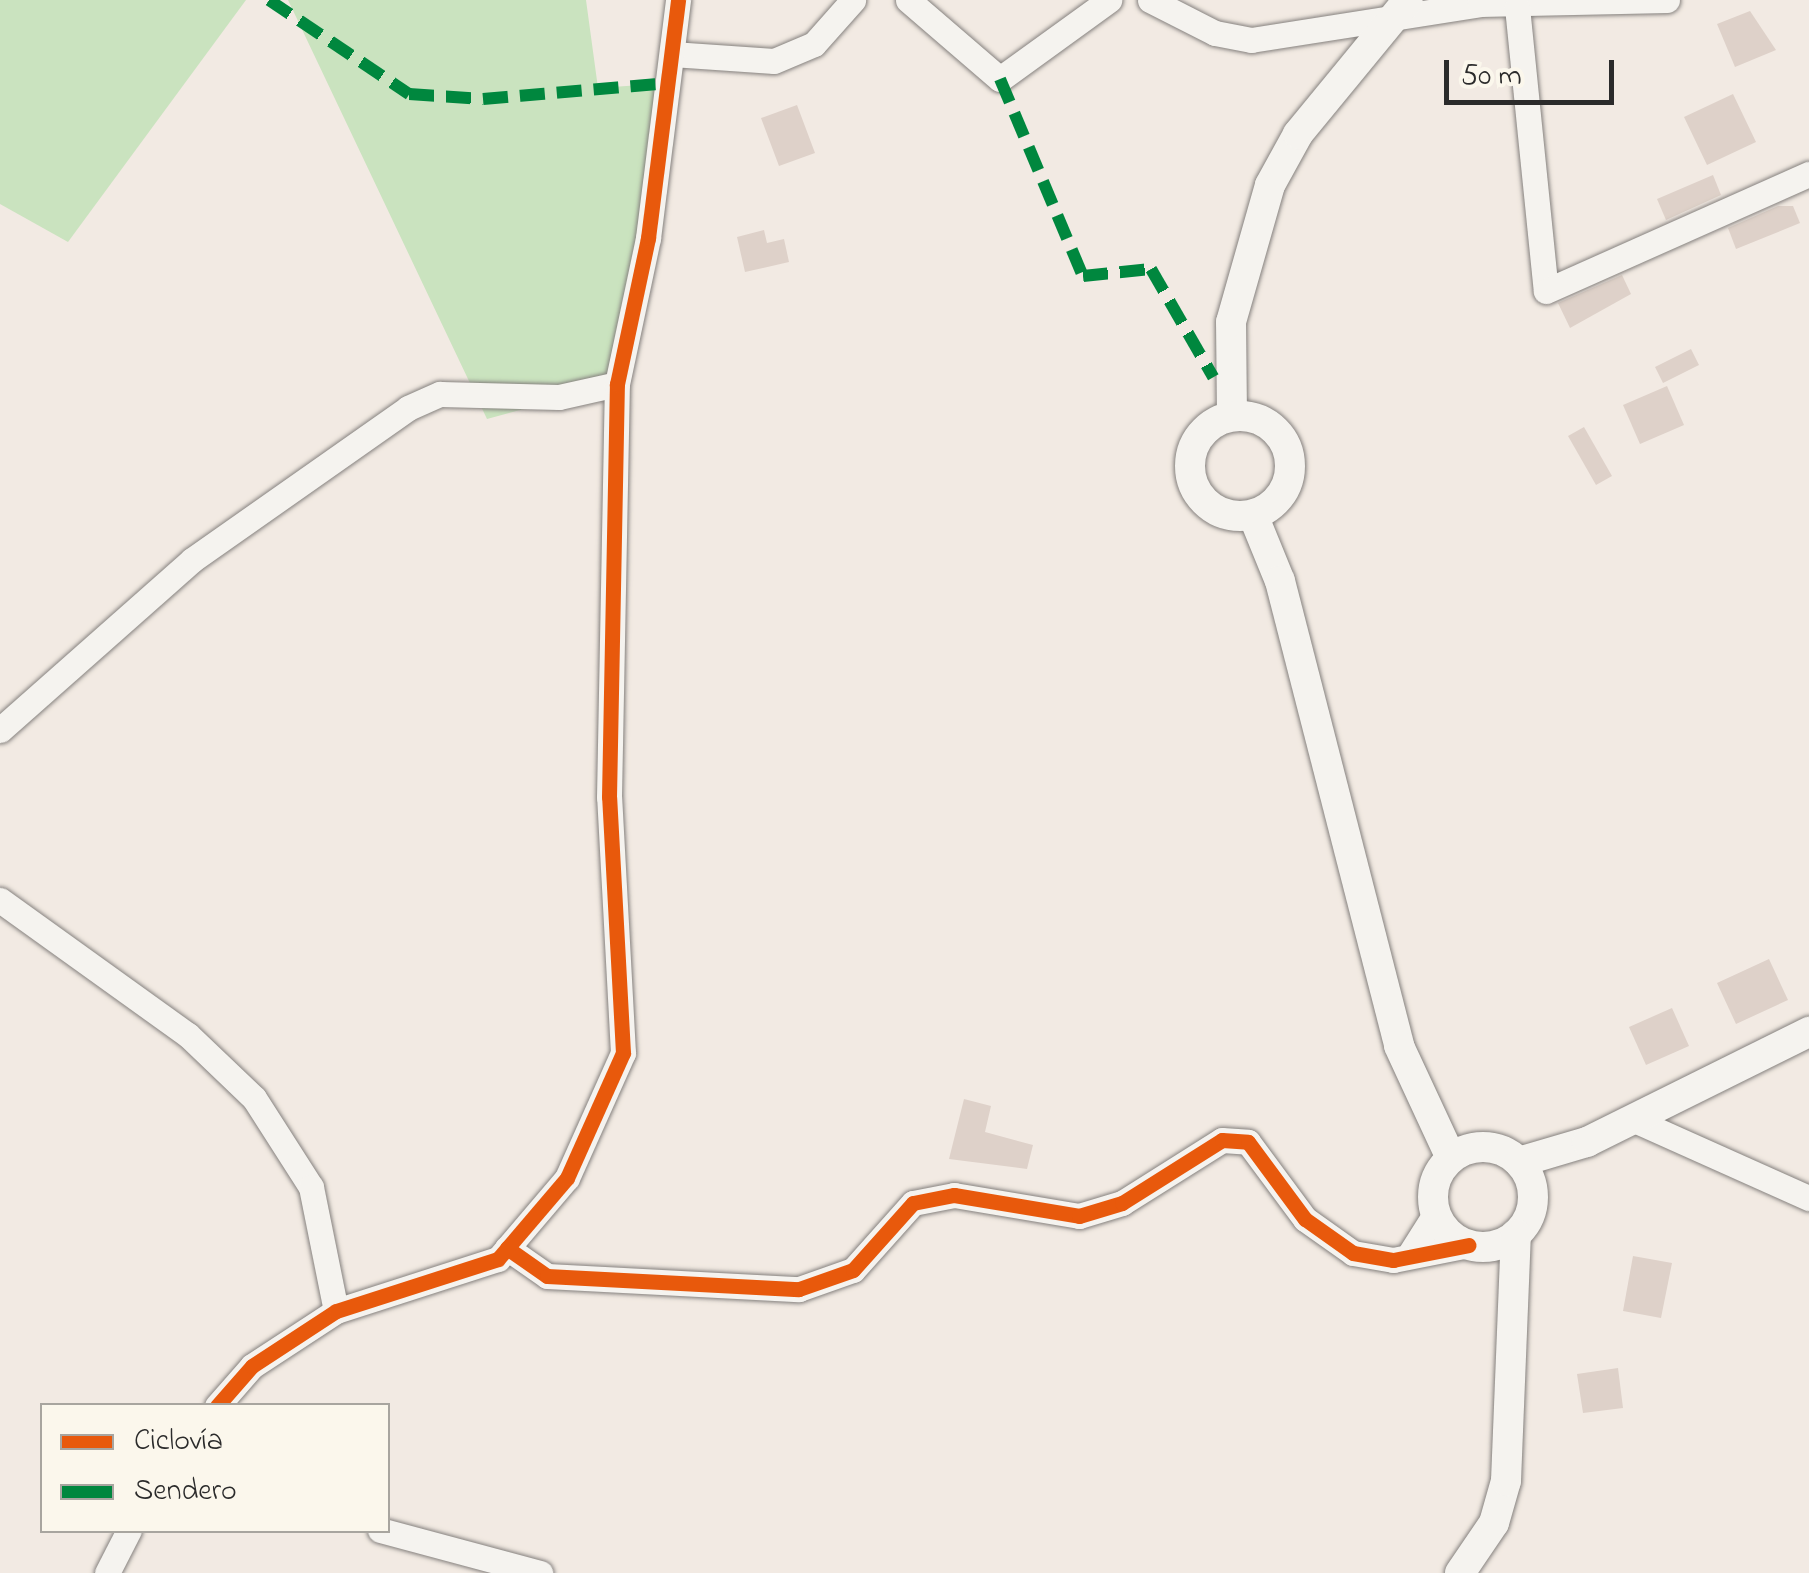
<!DOCTYPE html>
<meta charset="utf-8">
<style>
body{margin:0}
#map{position:relative;width:1809px;height:1573px;overflow:hidden;background:#f2eae3;font-family:"Indie Flower",sans-serif}
div>[style]{position:absolute}
[style*='--x']{left:calc(var(--x)*1px);top:calc(var(--y)*1px);width:calc(var(--w)*1px);rotate:calc(var(--a)*1deg)}
.green>*{inset:0;background:#cae3bf}
.building>*{inset:0;background:#ded1c9}
.roads{filter:drop-shadow(0 0 2px #85817e) drop-shadow(0 0 2px #85817e)}
.minor>*{height:25px;margin:-12.5px;padding:0 12.5px;transform-origin:12.5px;border-radius:12.5px;background:#f5f3ef}
.tertiary>*{height:30px;margin:-15px;padding:0 15px;transform-origin:15px;border-radius:15px;background:#f5f3ef}
.tertiary>.ring{margin:-15px;padding:0;box-sizing:content-box;background:none;border:30px solid #f5f3ef;border-radius:50%}
.quiet>*{height:12px;margin-top:-6px;transform-origin:0;background:repeating-linear-gradient(90deg,#00873e 0 25px,transparent 0 37px)}
.cycleway>*{height:15px;margin:-7.5px;padding:0 7.5px;transform-origin:7.5px;border-radius:7.5px;background:#e8590c}
span{translate:-50% -50%;white-space:nowrap;text-align:center;line-height:1.15;-webkit-text-stroke:8px #fbf7ec;paint-order:stroke}
.legend{position:absolute;left:40px;top:1403px;width:350px;height:130px;box-sizing:border-box;background:#fbf7ec;border:2px solid #a8a59f;margin:0;padding:12px 18px;list-style:none;font-size:30px;color:#2b2b2b}
.legend li{display:flex;align-items:center;gap:20px;height:50px}
.legend b{width:50px;border:2px solid #a8a59f}
.scale{position:absolute;left:1444px;top:60px;width:170px;height:45px;box-sizing:border-box;border:5px solid #2b2b2b;border-top:0;padding-left:12px;font-size:30px;line-height:35px;white-space:nowrap;color:#2b2b2b;-webkit-text-stroke:8px #fbf7ec;paint-order:stroke}
</style>
<div id="map">
<div class="green">
<i style="clip-path:polygon(0 0,246px 0,68px 242px,0 204px)"></i>
<i style="clip-path:polygon(288px 0,586px 0,598px 88px,669px 83px,617px 384px,487px 419px)"></i>
</div>
<div class="building">
<i style="clip-path:polygon(1750px 11px,1776px 50px,1735px 67px,1717px 24px)"></i>
<i style="clip-path:polygon(1733px 94px,1756px 142px,1707px 165px,1684px 117px)"></i>
<i style="clip-path:polygon(797px 105px,815px 153px,779px 166px,761px 118px)"></i>
<i style="clip-path:polygon(1713px 175px,1721px 195px,1666px 220px,1657px 199px)"></i>
<i style="clip-path:polygon(1778px 206px,1793px 206px,1800px 223px,1736px 249px,1728px 228px)"></i>
<i style="clip-path:polygon(764px 230px,767px 243px,784px 239px,789px 262px,745px 272px,737px 237px)"></i>
<i style="clip-path:polygon(1622px 275px,1631px 294px,1570px 328px,1558px 303px)"></i>
<i style="clip-path:polygon(1691px 349px,1699px 365px,1663px 383px,1655px 367px)"></i>
<i style="clip-path:polygon(1667px 386px,1684px 425px,1640px 444px,1623px 405px)"></i>
<i style="clip-path:polygon(1584px 427px,1612px 476px,1596px 485px,1568px 436px)"></i>
<i style="clip-path:polygon(1769px 959px,1788px 1000px,1736px 1024px,1717px 983px)"></i>
<i style="clip-path:polygon(1672px 1008px,1689px 1046px,1646px 1065px,1629px 1027px)"></i>
<i style="clip-path:polygon(964px 1099px,991px 1106px,985px 1132px,1033px 1145px,1027px 1169px,949px 1159px)"></i>
<i style="clip-path:polygon(1633px 1256px,1672px 1263px,1661px 1318px,1623px 1311px)"></i>
<i style="clip-path:polygon(1618px 1368px,1623px 1408px,1583px 1413px,1577px 1374px)"></i>
</div>
<div class="roads">
<div class="minor">
<i style="--x:908;--y:0;--w:121;--a:40.7"></i>
<i style="--x:1000;--y:79;--w:135;--a:-35.9"></i>
<i style="--x:1150;--y:0;--w:73;--a:26.9"></i>
<i style="--x:1215;--y:33;--w:37;--a:11"></i>
<i style="--x:1251;--y:40;--w:232;--a:-8.9"></i>
<i style="--x:1480;--y:4;--w:187;--a:-1.2"></i>
<i style="--x:1517;--y:7;--w:285;--a:84.2"></i>
<i style="--x:1546;--y:291;--w:288;--a:-24"></i>
<i style="--x:672;--y:54;--w:102;--a:3.9"></i>
<i style="--x:774;--y:61;--w:43;--a:-23"></i>
<i style="--x:814;--y:44;--w:59;--a:-48.4"></i>
<i style="--x:0;--y:730;--w:256;--a:-41.5"></i>
<i style="--x:192;--y:560;--w:264;--a:-35.1"></i>
<i style="--x:408;--y:408;--w:35;--a:-24"></i>
<i style="--x:440;--y:394;--w:119;--a:1.4"></i>
<i style="--x:559;--y:397;--w:59;--a:-12.6"></i>
<i style="--x:0;--y:900;--w:231;--a:35.7"></i>
<i style="--x:188;--y:1035;--w:91;--a:43.7"></i>
<i style="--x:254;--y:1098;--w:106;--a:57.4"></i>
<i style="--x:311;--y:1187;--w:126;--a:78.6"></i>
<i style="--x:1632;--y:1119;--w:194;--a:24.1"></i>
<i style="--x:507;--y:1248;--w:49;--a:35"></i>
<i style="--x:547;--y:1276;--w:252;--a:3"></i>
<i style="--x:799;--y:1289;--w:57;--a:-19.4"></i>
<i style="--x:853;--y:1270;--w:90;--a:-48.2"></i>
<i style="--x:913;--y:1203;--w:42;--a:-11"></i>
<i style="--x:954;--y:1195;--w:127;--a:9.5"></i>
<i style="--x:1079;--y:1216;--w:45;--a:-16.8"></i>
<i style="--x:1122;--y:1203;--w:118;--a:-32.2"></i>
<i style="--x:1222;--y:1140;--w:26;--a:4"></i>
<i style="--x:1248;--y:1142;--w:96;--a:53.5"></i>
<i style="--x:1305;--y:1219;--w:59;--a:35.3"></i>
<i style="--x:1353;--y:1253;--w:41;--a:9.9"></i>
<i style="--x:1393;--y:1260;--w:77;--a:-11.2"></i>
<i style="--x:1411;--y:1252;--w:45;--a:-57.7"></i>
<i style="--x:217;--y:1406;--w:53;--a:-48.8"></i>
<i style="--x:252;--y:1366;--w:100;--a:-33.2"></i>
<i style="--x:336;--y:1311;--w:170;--a:-17.8"></i>
<i style="--x:498;--y:1259;--w:106;--a:-49.6"></i>
<i style="--x:567;--y:1178;--w:137;--a:-65.9"></i>
<i style="--x:623;--y:1053;--w:256;--a:-93.1"></i>
<i style="--x:609;--y:797;--w:413;--a:-88.9"></i>
<i style="--x:617;--y:384;--w:149;--a:-78"></i>
<i style="--x:648;--y:238;--w:240;--a:-82.8"></i>
<i style="--x:380;--y:1530;--w:166;--a:15"></i>
<i style="--x:107;--y:1573;--w:48;--a:-62.9"></i>
</div>
<div class="tertiary">
<i style="--x:1232;--y:416;--w:94;--a:-90.6"></i>
<i style="--x:1231;--y:322;--w:142;--a:-74.1"></i>
<i style="--x:1270;--y:185;--w:58;--a:-61.2"></i>
<i style="--x:1298;--y:134;--w:173;--a:-50.6"></i>
<i class="ring" style="left:1190px;top:416px;width:70px;height:70px"></i>
<i style="--x:1253;--y:515;--w:71;--a:67.8"></i>
<i style="--x:1280;--y:581;--w:480;--a:75.6"></i>
<i style="--x:1399;--y:1046;--w:123;--a:65.1"></i>
<i class="ring" style="left:1433px;top:1147px;width:70px;height:70px"></i>
<i style="--x:1519;--y:1162;--w:71;--a:-16.4"></i>
<i style="--x:1587;--y:1142;--w:248;--a:-26.4"></i>
<i style="--x:1460;--y:1573;--w:60;--a:-55.8"></i>
<i style="--x:1494;--y:1523;--w:44;--a:-74.1"></i>
<i style="--x:1506;--y:1481;--w:247;--a:-87.7"></i>
</div>
</div>
<div class="quiet">
<i style="--x:269;--y:0;--w:169;--a:33.9"></i>
<i style="--x:409;--y:94;--w:74;--a:3.9"></i>
<i style="--x:483;--y:99;--w:187;--a:-4.9"></i>
<i style="--x:1000;--y:79;--w:214;--a:67.2"></i>
<i style="--x:1083;--y:276;--w:68;--a:-5.9"></i>
<i style="--x:1151;--y:269;--w:125;--a:60.1"></i>
</div>
<div class="cycleway">
<i style="--x:507;--y:1248;--w:49;--a:35"></i>
<i style="--x:547;--y:1276;--w:252;--a:3"></i>
<i style="--x:799;--y:1289;--w:57;--a:-19.4"></i>
<i style="--x:853;--y:1270;--w:90;--a:-48.2"></i>
<i style="--x:913;--y:1203;--w:42;--a:-11"></i>
<i style="--x:954;--y:1195;--w:127;--a:9.5"></i>
<i style="--x:1079;--y:1216;--w:45;--a:-16.8"></i>
<i style="--x:1122;--y:1203;--w:118;--a:-32.2"></i>
<i style="--x:1222;--y:1140;--w:26;--a:4"></i>
<i style="--x:1248;--y:1142;--w:96;--a:53.5"></i>
<i style="--x:1305;--y:1219;--w:59;--a:35.3"></i>
<i style="--x:1353;--y:1253;--w:41;--a:9.9"></i>
<i style="--x:1393;--y:1260;--w:77;--a:-11.2"></i>
<i style="--x:217;--y:1406;--w:53;--a:-48.8"></i>
<i style="--x:252;--y:1366;--w:100;--a:-33.2"></i>
<i style="--x:336;--y:1311;--w:170;--a:-17.8"></i>
<i style="--x:498;--y:1259;--w:106;--a:-49.6"></i>
<i style="--x:567;--y:1178;--w:137;--a:-65.9"></i>
<i style="--x:623;--y:1053;--w:256;--a:-93.1"></i>
<i style="--x:609;--y:797;--w:413;--a:-88.9"></i>
<i style="--x:617;--y:384;--w:149;--a:-78"></i>
<i style="--x:648;--y:238;--w:240;--a:-82.8"></i>
</div>
<ul class="legend">
<li><b style="height:12px;background:#e8590c"></b>Ciclovía</li>
<li><b style="height:12px;background:#00873e"></b>Sendero</li>
</ul>
<div class="scale">50 m</div>
</div>
